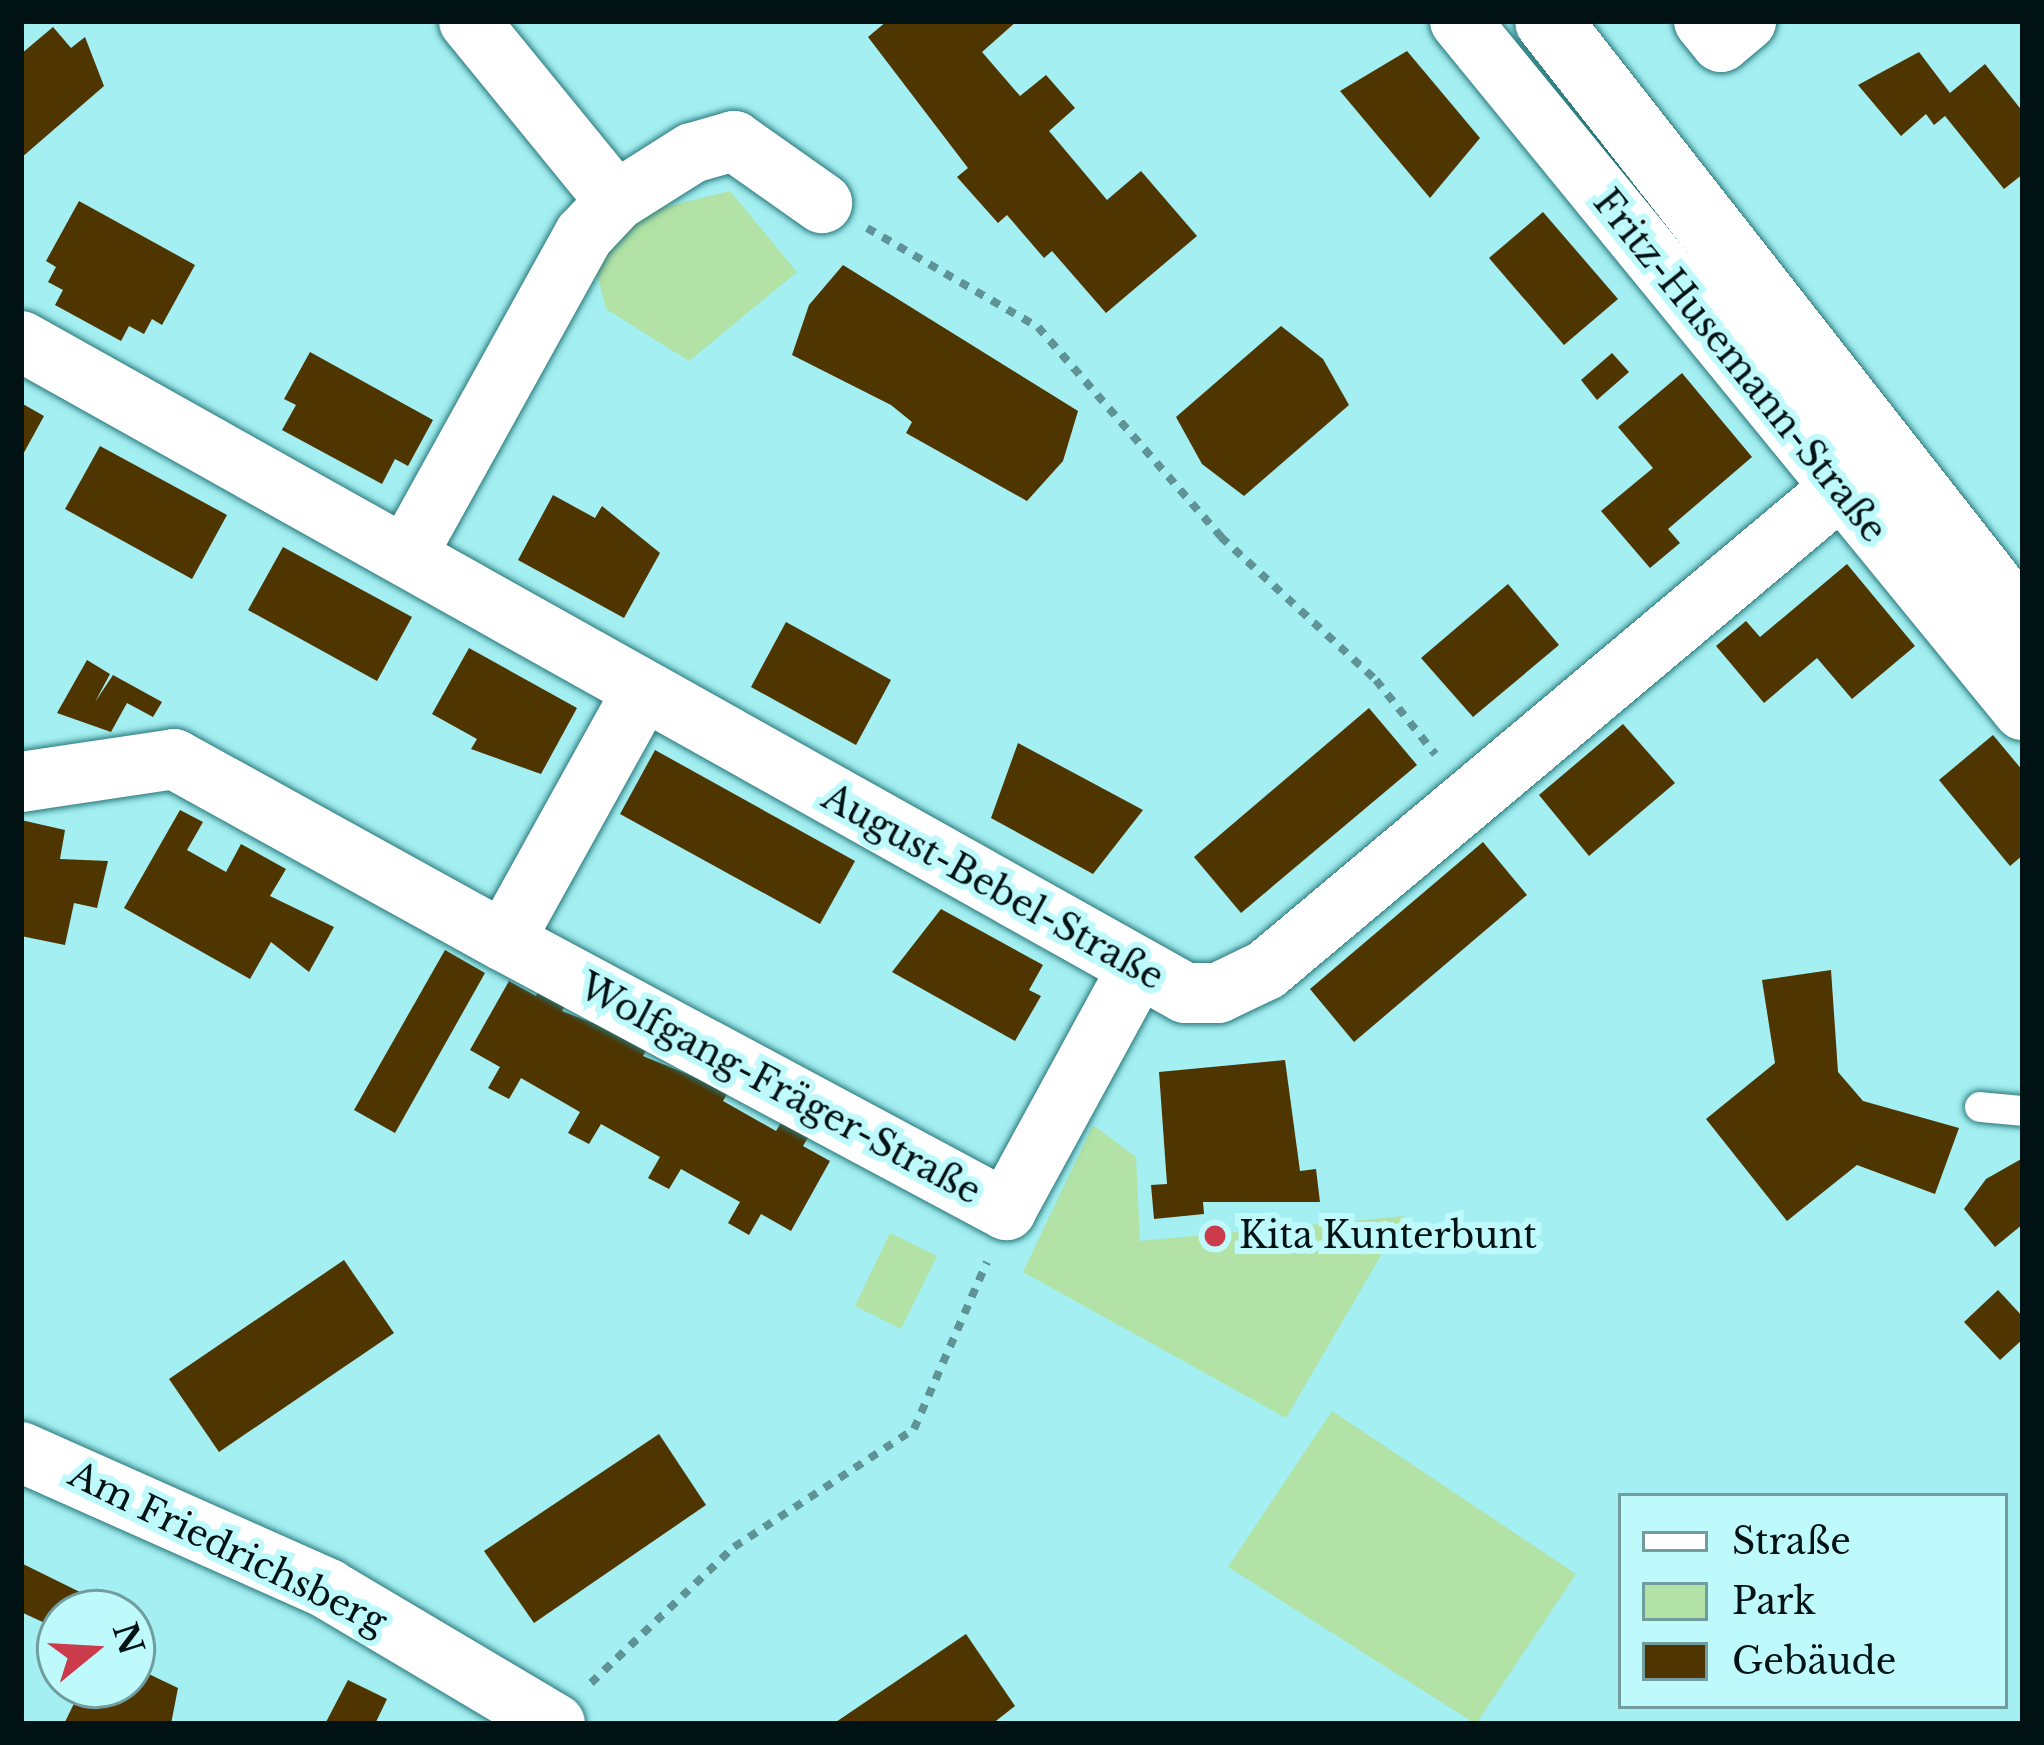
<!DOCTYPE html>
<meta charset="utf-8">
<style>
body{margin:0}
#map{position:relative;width:2044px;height:1745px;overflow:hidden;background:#a3eff2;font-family:"Libre Baskerville",serif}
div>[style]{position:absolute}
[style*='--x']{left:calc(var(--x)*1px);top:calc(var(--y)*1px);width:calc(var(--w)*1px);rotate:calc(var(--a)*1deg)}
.green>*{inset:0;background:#b2e2a5}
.building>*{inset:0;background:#4f3500}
.path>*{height:8px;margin-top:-4px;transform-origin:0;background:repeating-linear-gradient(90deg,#5f9395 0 9px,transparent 0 18px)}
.roads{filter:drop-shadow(0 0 3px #277679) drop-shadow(0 0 3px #277679)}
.lane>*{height:30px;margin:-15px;padding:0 15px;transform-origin:15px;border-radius:15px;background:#fff}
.street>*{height:60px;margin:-30px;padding:0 30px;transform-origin:30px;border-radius:30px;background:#fff}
.secondary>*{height:66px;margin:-33px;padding:0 33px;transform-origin:33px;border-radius:33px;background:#fff}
.dots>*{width:33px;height:33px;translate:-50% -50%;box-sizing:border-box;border:6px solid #bef9fc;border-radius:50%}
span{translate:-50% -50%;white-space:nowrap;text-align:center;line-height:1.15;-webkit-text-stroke:12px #bef9fc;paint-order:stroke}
.street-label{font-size:36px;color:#001213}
.poi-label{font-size:36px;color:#001213}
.left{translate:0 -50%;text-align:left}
.frame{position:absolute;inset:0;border:24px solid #001213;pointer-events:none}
.legend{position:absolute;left:1618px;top:1493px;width:390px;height:216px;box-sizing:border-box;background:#bef9fc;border:3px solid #729d9f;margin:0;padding:15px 21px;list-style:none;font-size:36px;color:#001213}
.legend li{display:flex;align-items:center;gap:24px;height:60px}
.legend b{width:60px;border:3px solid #729d9f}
.north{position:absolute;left:36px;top:1589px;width:120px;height:120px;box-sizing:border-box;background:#bef9fc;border:3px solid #729d9f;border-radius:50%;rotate:72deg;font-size:33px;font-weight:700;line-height:48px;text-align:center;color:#001213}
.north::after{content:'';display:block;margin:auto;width:42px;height:54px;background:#cb3b4b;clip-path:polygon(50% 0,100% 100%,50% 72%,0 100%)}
</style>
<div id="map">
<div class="green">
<i style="clip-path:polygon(730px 191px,797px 272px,689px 361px,606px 309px,593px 257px,644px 212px)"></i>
<i style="clip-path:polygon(1093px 1125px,1136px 1157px,1140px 1241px,1404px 1216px,1286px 1418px,1023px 1272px)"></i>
<i style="clip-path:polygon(890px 1233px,937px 1256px,901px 1329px,855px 1306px)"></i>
<i style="clip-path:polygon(1332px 1411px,1576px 1574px,1476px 1724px,1228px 1567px)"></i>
</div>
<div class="building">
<i style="clip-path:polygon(887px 21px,1017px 21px,982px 52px,1020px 96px,1046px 75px,1075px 108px,1049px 131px,1107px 200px,1141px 171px,1197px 236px,1106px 313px,1052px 251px,1044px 258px,1007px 215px,998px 223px,957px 177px,968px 168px,868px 37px)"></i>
<i style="clip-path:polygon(53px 27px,71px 48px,85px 37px,104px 86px,21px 158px,21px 54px)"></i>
<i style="clip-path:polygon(1407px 51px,1480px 138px,1430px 198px,1340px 91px)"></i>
<i style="clip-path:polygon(1919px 52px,1950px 93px,1985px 64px,2023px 112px,2023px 174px,2004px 189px,1945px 116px,1934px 125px,1926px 114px,1901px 136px,1858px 85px)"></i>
<i style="clip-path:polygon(79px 201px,195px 265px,162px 325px,152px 319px,144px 334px,129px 326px,121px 341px,55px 305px,63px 290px,48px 282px,56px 267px,46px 261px)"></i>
<i style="clip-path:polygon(1543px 212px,1618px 299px,1564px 345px,1489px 258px)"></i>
<i style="clip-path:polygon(843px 265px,1078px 411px,1063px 461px,1027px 501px,906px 433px,912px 422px,891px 405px,792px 355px,809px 305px)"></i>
<i style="clip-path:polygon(1281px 326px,1323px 359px,1349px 405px,1244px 496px,1202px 464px,1176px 417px)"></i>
<i style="clip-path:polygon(310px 352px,433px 420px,408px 466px,395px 459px,382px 484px,282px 430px,296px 405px,284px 399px)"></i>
<i style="clip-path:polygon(1612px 353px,1629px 372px,1597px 400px,1581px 380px)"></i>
<i style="clip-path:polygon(1682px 373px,1752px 457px,1668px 529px,1680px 543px,1650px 568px,1601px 511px,1653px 468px,1618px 427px)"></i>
<i style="clip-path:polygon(21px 403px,44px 416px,21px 458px)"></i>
<i style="clip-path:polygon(100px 446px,227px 515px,192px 579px,65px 509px)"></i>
<i style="clip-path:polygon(553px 495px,595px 518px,602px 506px,660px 553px,624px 618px,518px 560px)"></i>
<i style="clip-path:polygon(283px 547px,412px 617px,377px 681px,248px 610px)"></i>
<i style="clip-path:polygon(1847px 564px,1915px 646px,1852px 699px,1817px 658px,1764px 703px,1716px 646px,1746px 621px,1760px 637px)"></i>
<i style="clip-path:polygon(1508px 584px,1559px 645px,1473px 717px,1421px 658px)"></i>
<i style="clip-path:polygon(786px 622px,891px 680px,856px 745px,751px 687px)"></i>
<i style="clip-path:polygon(469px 648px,577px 708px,541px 774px,471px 749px,477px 739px,432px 714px)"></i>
<i style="clip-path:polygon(87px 660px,110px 674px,95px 702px,113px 675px,162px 702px,153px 717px,127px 703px,111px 732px,57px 713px)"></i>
<i style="clip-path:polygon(1369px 708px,1417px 765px,1241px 913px,1194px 857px)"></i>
<i style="clip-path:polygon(1623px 724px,1675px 783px,1589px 856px,1539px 795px)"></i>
<i style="clip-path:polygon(1993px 735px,2023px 771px,2023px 855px,2010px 866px,1939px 780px)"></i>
<i style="clip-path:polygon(1018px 743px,1143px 810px,1093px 874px,991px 818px)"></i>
<i style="clip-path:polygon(655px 750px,855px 861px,820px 924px,620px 814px)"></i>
<i style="clip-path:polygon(180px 810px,203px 822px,187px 850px,226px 872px,241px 844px,286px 869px,270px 896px,334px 927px,309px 972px,271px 942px,250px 979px,124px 908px)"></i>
<i style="clip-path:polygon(21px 820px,65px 830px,60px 859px,108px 861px,97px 908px,74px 903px,65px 945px,21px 936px)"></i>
<i style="clip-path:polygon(1483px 842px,1527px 895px,1354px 1042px,1310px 989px)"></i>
<i style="clip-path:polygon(941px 909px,1043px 965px,1029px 990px,1041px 996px,1015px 1041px,892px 972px)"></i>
<i style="clip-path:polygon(445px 950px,485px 973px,395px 1133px,354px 1110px)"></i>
<i style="clip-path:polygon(1831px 970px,1838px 1072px,1863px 1101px,1959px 1128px,1935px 1194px,1857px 1165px,1787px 1221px,1706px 1119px,1775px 1063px,1762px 980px)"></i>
<i style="clip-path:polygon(509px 981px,536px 996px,542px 985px,568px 1001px,562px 1011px,649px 1045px,643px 1056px,729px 1091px,723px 1101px,776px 1131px,782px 1121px,809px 1136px,803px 1146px,830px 1161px,791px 1231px,761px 1214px,749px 1235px,728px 1223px,740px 1202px,681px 1169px,669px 1189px,648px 1178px,660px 1157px,601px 1124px,589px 1144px,568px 1133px,580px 1112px,521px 1078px,509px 1099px,488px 1088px,500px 1067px,470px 1050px)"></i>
<i style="clip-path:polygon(1285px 1060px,1300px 1171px,1316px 1169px,1320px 1202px,1203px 1202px,1204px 1214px,1154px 1219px,1151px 1185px,1167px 1184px,1159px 1072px)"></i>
<i style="clip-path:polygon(2023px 1158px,2023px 1224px,1995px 1247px,1964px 1209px,1986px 1179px)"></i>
<i style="clip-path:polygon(344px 1260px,394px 1333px,219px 1452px,169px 1379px)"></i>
<i style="clip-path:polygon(1998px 1290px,2023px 1317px,2023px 1339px,2000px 1360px,1964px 1322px)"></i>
<i style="clip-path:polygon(659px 1434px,706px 1505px,534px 1623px,484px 1551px)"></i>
<i style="clip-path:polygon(21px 1563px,90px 1597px,83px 1613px,60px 1613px,60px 1630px,21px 1612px)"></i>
<i style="clip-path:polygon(966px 1634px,1015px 1706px,992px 1724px,833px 1724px)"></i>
<i style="clip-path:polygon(132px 1666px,178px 1688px,171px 1724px,64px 1724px,83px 1685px,132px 1685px)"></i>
<i style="clip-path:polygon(348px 1680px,387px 1699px,375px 1724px,325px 1724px)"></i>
</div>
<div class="path">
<i style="--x:867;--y:228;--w:198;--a:30.1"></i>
<i style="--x:1038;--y:327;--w:279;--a:48.9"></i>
<i style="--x:1221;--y:537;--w:211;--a:42.7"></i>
<i style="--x:1376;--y:680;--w:95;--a:51.4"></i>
<i style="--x:591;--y:1683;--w:197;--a:-43.6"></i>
<i style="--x:734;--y:1547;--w:215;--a:-33.2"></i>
<i style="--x:914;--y:1429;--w:182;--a:-66.4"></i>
</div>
<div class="roads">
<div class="lane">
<i style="--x:1980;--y:1107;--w:43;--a:5.3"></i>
</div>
<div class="street">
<i style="--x:469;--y:21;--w:232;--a:50.8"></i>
<i style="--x:1460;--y:21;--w:890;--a:50.75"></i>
<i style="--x:1704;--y:21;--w:27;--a:51"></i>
<i style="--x:1721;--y:42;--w:33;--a:-40"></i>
<i style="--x:21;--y:341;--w:1334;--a:29.25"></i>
<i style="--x:1185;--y:993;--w:33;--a:0"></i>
<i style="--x:1218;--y:993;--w:53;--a:-25.6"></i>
<i style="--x:1266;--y:970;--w:809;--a:-39.99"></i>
<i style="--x:406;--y:556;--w:367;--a:-61"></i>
<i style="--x:584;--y:235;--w:47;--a:-46.7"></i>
<i style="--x:616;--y:201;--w:90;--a:-32.3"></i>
<i style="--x:692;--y:153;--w:44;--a:-15.9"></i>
<i style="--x:734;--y:141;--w:108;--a:35.2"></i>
<i style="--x:21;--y:782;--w:155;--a:-8.5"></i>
<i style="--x:174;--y:759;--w:377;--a:28.9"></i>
<i style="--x:504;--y:941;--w:285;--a:-61"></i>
<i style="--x:504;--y:941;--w:570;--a:28.18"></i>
<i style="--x:1006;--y:1210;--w:273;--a:-61.4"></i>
<i style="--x:21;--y:1452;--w:336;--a:24"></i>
<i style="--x:328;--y:1589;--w:264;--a:30.7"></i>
</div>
<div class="secondary">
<i style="--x:1548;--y:21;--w:770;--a:51.91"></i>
</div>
</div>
<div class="dots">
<i style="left:1215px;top:1236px;background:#cb3b4b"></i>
</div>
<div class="street-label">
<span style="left:1740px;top:366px;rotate:51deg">Fritz-Husemann-Straße</span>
<span style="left:993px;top:887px;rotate:29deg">August-Bebel-Straße</span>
<span style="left:780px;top:1089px;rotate:28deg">Wolfgang-Fräger-Straße</span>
<span style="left:228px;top:1548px;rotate:26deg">Am Friedrichsberg</span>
</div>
<div class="poi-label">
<span class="left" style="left:1239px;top:1236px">Kita Kunterbunt</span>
</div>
<div class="frame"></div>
<ul class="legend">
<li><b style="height:15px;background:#fff"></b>Straße</li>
<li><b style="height:33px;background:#b2e2a5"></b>Park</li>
<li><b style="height:33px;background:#4f3500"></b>Gebäude</li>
</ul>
<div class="north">N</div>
</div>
